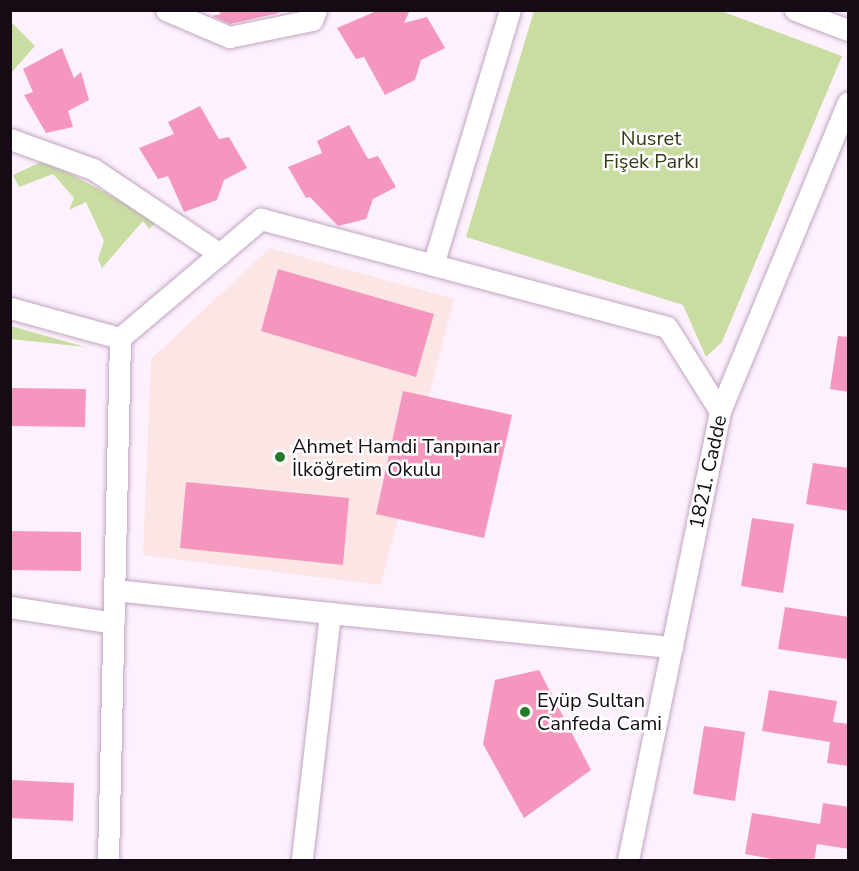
<!DOCTYPE html>
<meta charset="utf-8">
<style>
body{margin:0}
#map{position:relative;width:859px;height:871px;overflow:hidden;background:#fdf1fd;font-family:"Nunito Sans",sans-serif}
div>[style]{position:absolute}
[style*='--x']{left:calc(var(--x)*1px);top:calc(var(--y)*1px);width:calc(var(--w)*1px);rotate:calc(var(--a)*1deg)}
.education>*{inset:0;background:#fce6e5}
.green>*{inset:0;background:#c9dda2}
.building>*{inset:0;background:#f496be}
.roads{filter:drop-shadow(0 0 2px #c1a6c1) drop-shadow(0 0 2px #c1a6c1)}
.street>*{height:21px;margin:-10.5px;padding:0 10.5px;transform-origin:10.5px;border-radius:10.5px;background:#fff}
.dots>*{width:16px;height:16px;translate:-50% -50%;box-sizing:border-box;border:3px solid #fff;border-radius:50%}
span{translate:-50% -50%;white-space:nowrap;text-align:center;line-height:1.15;-webkit-text-stroke:5px #fff;paint-order:stroke}
.park-label{font-size:20px;color:#323d17}
.poi-label{font-size:20px;color:#140b14}
.left{translate:0 -50%;text-align:left}
.street-label{font-size:20px;color:#140b14}
.frame{position:absolute;inset:0;border:12px solid #140b14;pointer-events:none}
</style>
<div id="map">
<div class="education">
<i style="clip-path:polygon(270px 248px,454px 299px,381px 585px,143px 555px,151px 359px)"></i>
</div>
<div class="green">
<i style="clip-path:polygon(534px 11px,721px 11px,842px 56px,722px 342px,706px 357px,683px 305px,466px 237px)"></i>
<i style="clip-path:polygon(11px 22px,35px 46px,11px 73px,10px 73px)"></i>
<i style="clip-path:polygon(45px 160px,158px 221px,149px 229px,143px 221px,102px 268px,98px 259px,104px 241px,86px 202px,69px 210px,74px 198px,53px 174px,19px 187px,13px 175px)"></i>
<i style="clip-path:polygon(10px 326px,11px 326px,85px 347px,11px 339px)"></i>
</div>
<div class="building">
<i style="clip-path:polygon(217px 10px,279px 10px,279px 13px,230px 24px,212px 16px,221px 14px)"></i>
<i style="clip-path:polygon(379px 10px,410px 10px,404px 23px,427px 17px,445px 48px,421px 60px,415px 80px,385px 95px,364px 57px,356px 59px,337px 28px)"></i>
<i style="clip-path:polygon(62px 48px,74px 78px,81px 72px,89px 100px,68px 111px,73px 127px,46px 133px,24px 95px,33px 92px,23px 69px)"></i>
<i style="clip-path:polygon(200px 106px,219px 139px,229px 137px,247px 168px,224px 180px,217px 200px,184px 212px,168px 176px,158px 179px,139px 148px,174px 134px,168px 122px)"></i>
<i style="clip-path:polygon(349px 125px,368px 159px,378px 156px,396px 187px,373px 199px,366px 219px,338px 226px,310px 197px,306px 198px,288px 167px,322px 153px,317px 141px)"></i>
<i style="clip-path:polygon(278px 269px,434px 314px,416px 377px,261px 331px)"></i>
<i style="clip-path:polygon(838px 336px,849px 337px,849px 392px,830px 389px)"></i>
<i style="clip-path:polygon(10px 388px,86px 389px,85px 427px,11px 426px)"></i>
<i style="clip-path:polygon(403px 391px,512px 415px,484px 538px,376px 514px)"></i>
<i style="clip-path:polygon(813px 463px,849px 468px,849px 511px,806px 504px)"></i>
<i style="clip-path:polygon(186px 482px,349px 498px,343px 565px,180px 548px)"></i>
<i style="clip-path:polygon(752px 518px,794px 524px,783px 593px,741px 586px)"></i>
<i style="clip-path:polygon(10px 531px,81px 532px,81px 571px,10px 570px)"></i>
<i style="clip-path:polygon(785px 607px,849px 617px,847px 659px,778px 649px)"></i>
<i style="clip-path:polygon(539px 670px,591px 770px,524px 818px,483px 744px,495px 680px)"></i>
<i style="clip-path:polygon(769px 690px,837px 701px,833px 722px,849px 724px,849px 766px,827px 763px,830px 742px,762px 731px)"></i>
<i style="clip-path:polygon(704px 726px,745px 732px,735px 801px,693px 794px)"></i>
<i style="clip-path:polygon(10px 780px,74px 783px,73px 821px,10px 818px)"></i>
<i style="clip-path:polygon(823px 803px,849px 807px,849px 849px,817px 844px,814px 861px,783px 861px,745px 854px,752px 813px,820px 824px)"></i>
</div>
<div class="roads">
<div class="street">
<i style="--x:166;--y:10;--w:69;--a:23.2"></i>
<i style="--x:229;--y:37;--w:85;--a:-11.6"></i>
<i style="--x:312;--y:20;--w:11;--a:-68"></i>
<i style="--x:795;--y:10;--w:57;--a:20.7"></i>
<i style="--x:10;--y:139;--w:88;--a:19.9"></i>
<i style="--x:93;--y:169;--w:153;--a:33.8"></i>
<i style="--x:433;--y:265;--w:266;--a:-73.2"></i>
<i style="--x:10;--y:308;--w:114;--a:15.3"></i>
<i style="--x:115;--y:590;--w:216;--a:6.1"></i>
<i style="--x:330;--y:613;--w:249;--a:96.5"></i>
<i style="--x:10;--y:607;--w:105;--a:8.7"></i>
<i style="--x:330;--y:613;--w:344;--a:5.7"></i>
<i style="--x:108;--y:860;--w:522;--a:-88.68"></i>
<i style="--x:120;--y:338;--w:185;--a:-40.2"></i>
<i style="--x:261;--y:219;--w:420;--a:14.9"></i>
<i style="--x:667;--y:327;--w:99;--a:57.8"></i>
<i style="--x:628;--y:860;--w:458;--a:-78.4"></i>
<i style="--x:720;--y:411;--w:334;--a:-67.5"></i>
</div>
</div>
<div class="dots">
<i style="left:280px;top:457px;background:#237b29"></i>
<i style="left:525px;top:712px;background:#237b29"></i>
</div>
<div class="park-label">
<span style="left:651px;top:150px">Nusret<br>Fişek Parkı</span>
</div>
<div class="poi-label">
<span class="left" style="left:292px;top:458px">Ahmet Hamdi Tanpınar<br>İlköğretim Okulu</span>
<span class="left" style="left:537px;top:712px">Eyüp Sultan<br>Canfeda Cami</span>
</div>
<div class="street-label">
<span style="left:708px;top:472px;rotate:-78deg">1821. Cadde</span>
</div>
<div class="frame"></div>
</div>
